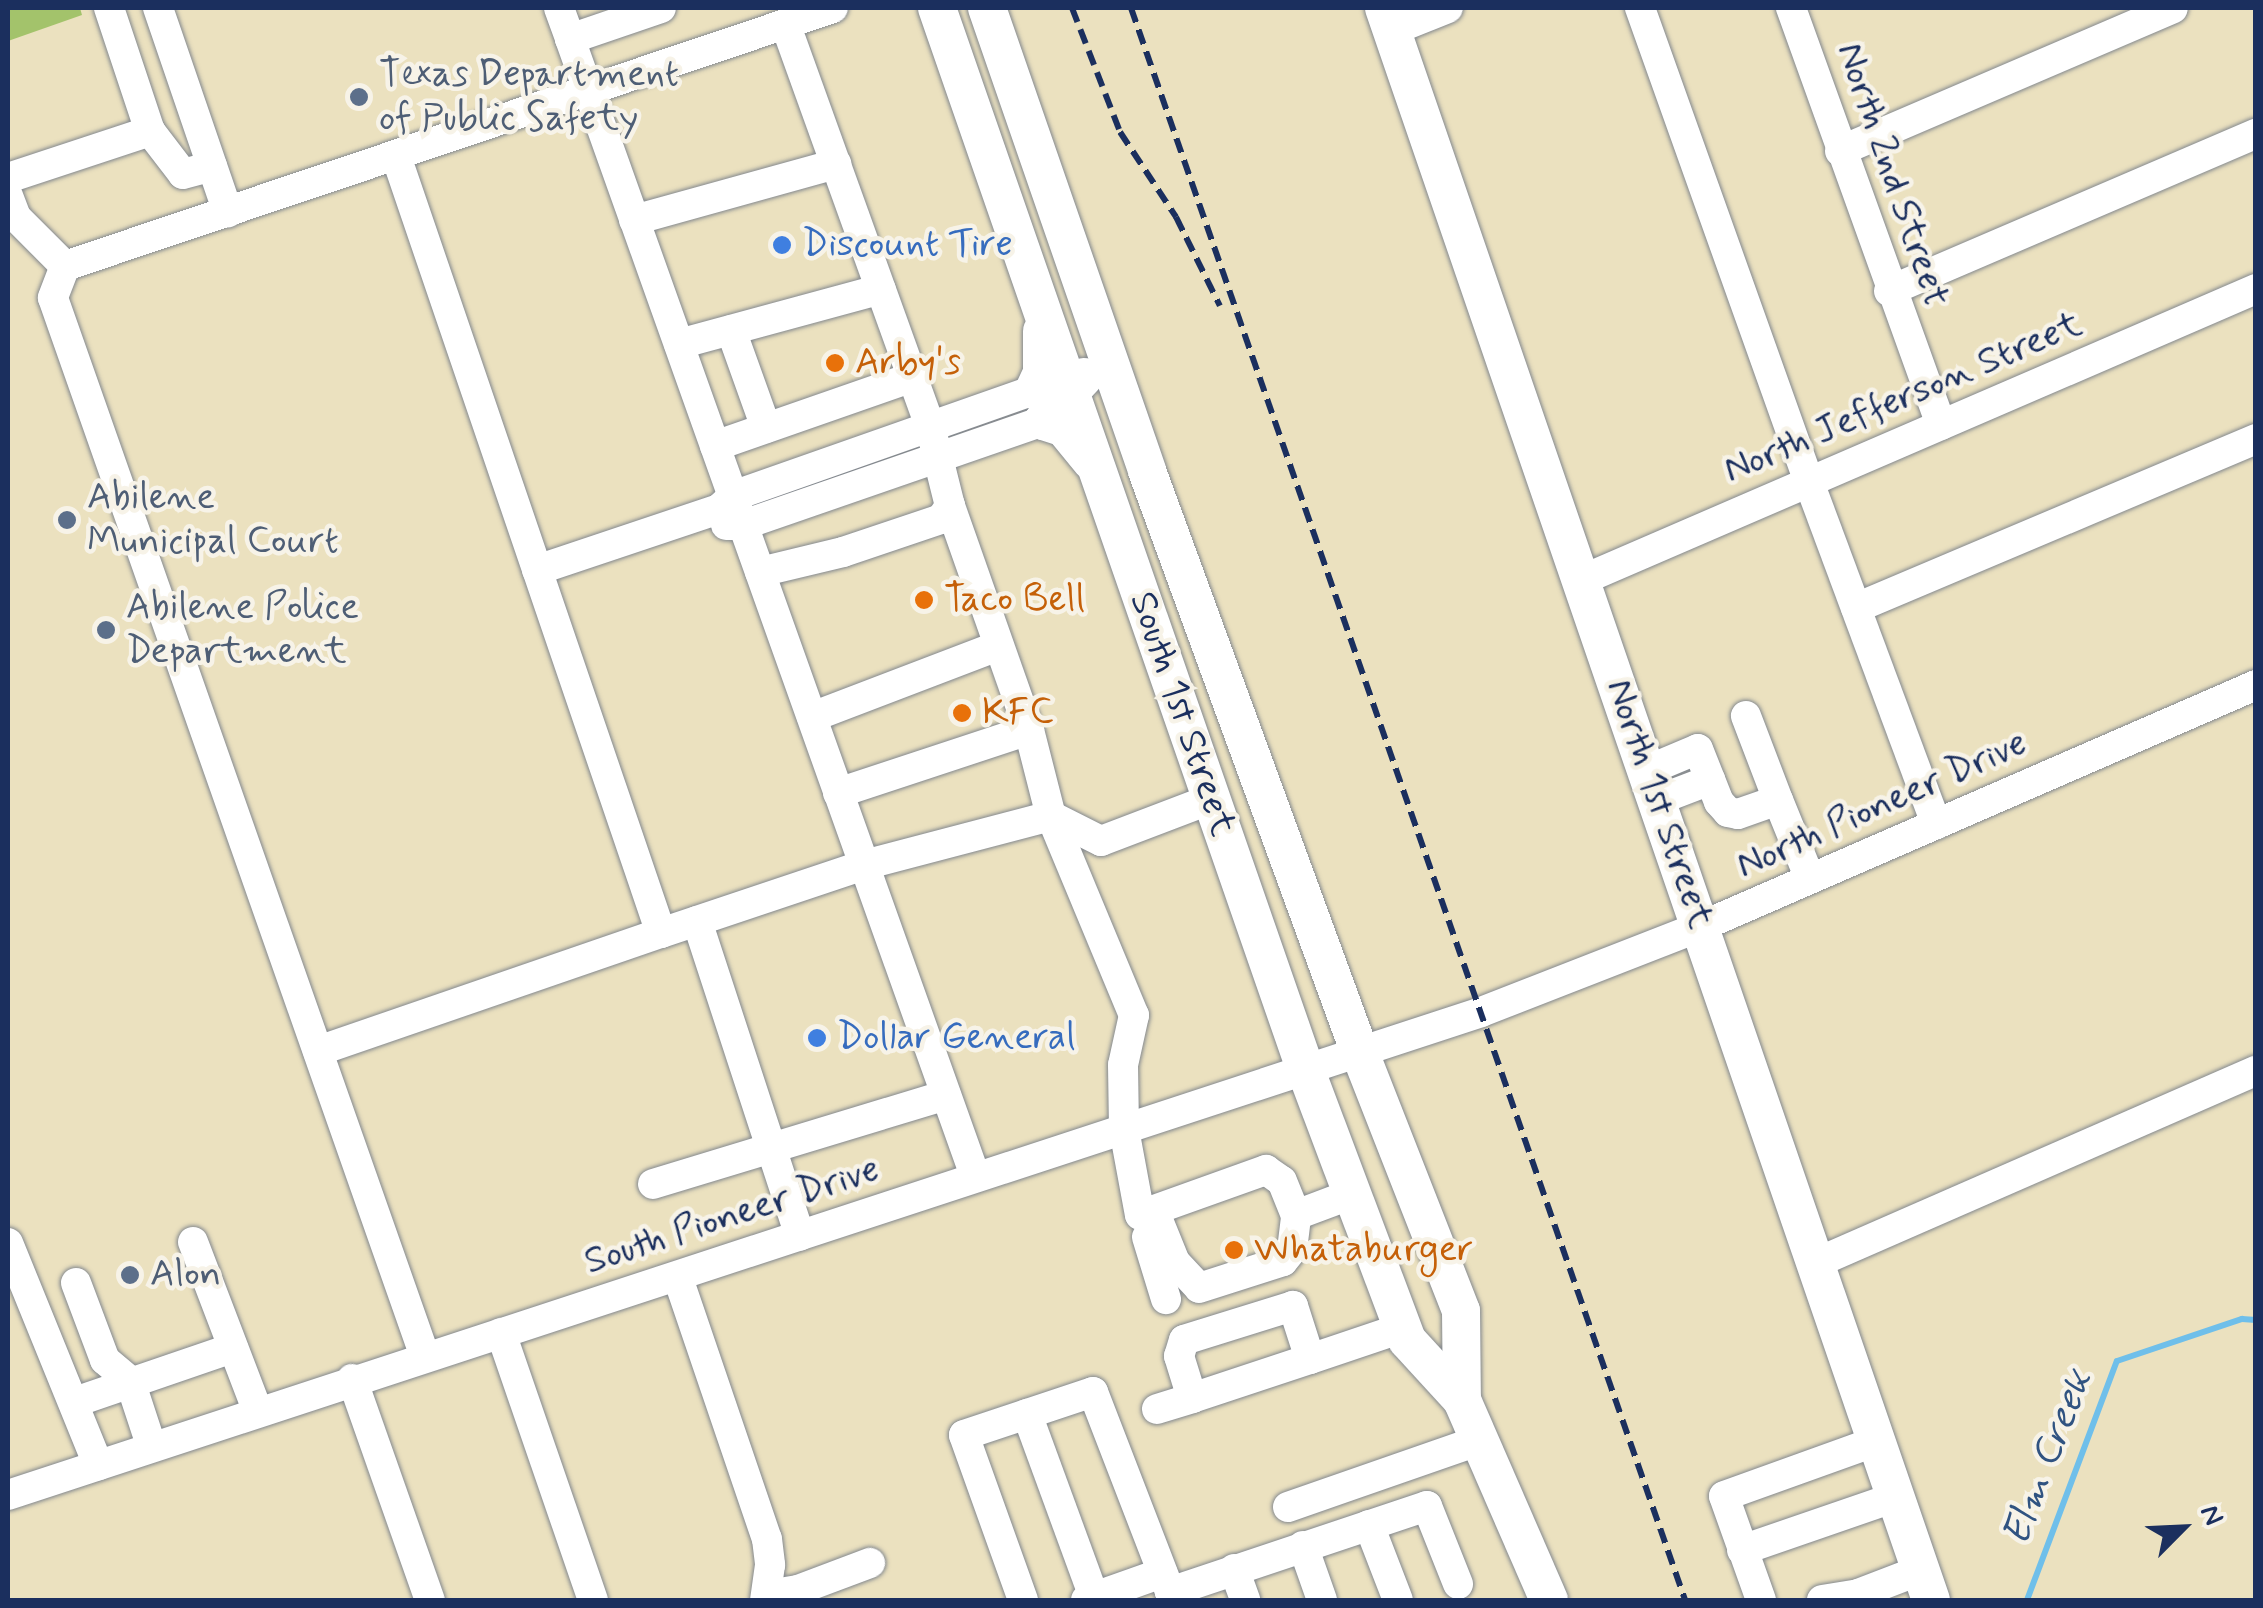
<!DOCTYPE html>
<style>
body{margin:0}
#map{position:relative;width:2263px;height:1608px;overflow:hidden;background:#ebe1bf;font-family:Mynerve,sans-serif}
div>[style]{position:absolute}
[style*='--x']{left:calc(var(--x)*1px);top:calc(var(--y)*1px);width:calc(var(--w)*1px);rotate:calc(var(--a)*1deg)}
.green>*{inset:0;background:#a3c36b}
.stream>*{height:6px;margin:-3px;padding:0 3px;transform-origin:3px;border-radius:3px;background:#6fbfea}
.roads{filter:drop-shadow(0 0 2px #83888e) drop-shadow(0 0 2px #83888e)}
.minor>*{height:30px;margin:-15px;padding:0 15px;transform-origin:15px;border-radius:15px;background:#fff}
.major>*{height:38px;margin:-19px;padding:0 19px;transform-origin:19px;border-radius:19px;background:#fff}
.rail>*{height:6px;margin-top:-3px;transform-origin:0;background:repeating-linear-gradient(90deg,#1b2f5e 0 15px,transparent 0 23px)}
.dots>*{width:28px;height:28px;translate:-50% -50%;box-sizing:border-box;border:5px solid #f7f3e8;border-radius:50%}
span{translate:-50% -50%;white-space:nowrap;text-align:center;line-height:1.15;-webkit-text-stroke:9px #f7f3e8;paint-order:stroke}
.service-label{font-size:38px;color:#4e5e75}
.left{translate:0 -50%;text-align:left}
.street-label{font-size:38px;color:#1b2f5e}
.shop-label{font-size:38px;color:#366cbe}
.food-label{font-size:38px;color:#c56008}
.water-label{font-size:40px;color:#305381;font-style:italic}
.frame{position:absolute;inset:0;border:10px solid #1b2f5e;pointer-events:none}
.north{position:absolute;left:2133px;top:1478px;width:100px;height:100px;-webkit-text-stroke:8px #f7f3e8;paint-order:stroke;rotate:66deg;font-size:28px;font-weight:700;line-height:40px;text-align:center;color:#1b2f5e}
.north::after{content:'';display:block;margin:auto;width:35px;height:45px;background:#1b2f5e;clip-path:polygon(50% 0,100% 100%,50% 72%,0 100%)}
</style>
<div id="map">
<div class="green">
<i style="clip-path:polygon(8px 8px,80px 8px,82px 15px,8px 41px)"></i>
</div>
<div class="stream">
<i style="--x:2027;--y:1600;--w:255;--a:-69.4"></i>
<i style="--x:2117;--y:1361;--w:132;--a:-18.6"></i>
<i style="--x:2242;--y:1319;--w:14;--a:4"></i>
</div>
<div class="roads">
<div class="minor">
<i style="--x:109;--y:8;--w:130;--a:71.6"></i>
<i style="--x:158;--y:8;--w:216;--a:71.1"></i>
<i style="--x:559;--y:8;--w:33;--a:70"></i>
<i style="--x:570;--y:39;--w:96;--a:-18.8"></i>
<i style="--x:1640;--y:8;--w:503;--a:70.38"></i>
<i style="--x:1809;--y:482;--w:365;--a:69.6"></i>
<i style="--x:1791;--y:8;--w:443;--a:70.2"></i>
<i style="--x:1393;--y:30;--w:59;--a:-21.8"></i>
<i style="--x:570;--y:39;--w:1207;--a:70.39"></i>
<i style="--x:1840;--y:151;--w:362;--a:-23.2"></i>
<i style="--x:396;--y:156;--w:821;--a:71.17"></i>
<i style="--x:661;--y:933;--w:214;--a:-18.5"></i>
<i style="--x:864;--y:865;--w:193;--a:-14.7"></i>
<i style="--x:1051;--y:816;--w:56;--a:26.6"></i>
<i style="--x:1101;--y:841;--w:118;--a:-20.9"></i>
<i style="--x:8;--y:178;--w:150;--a:-18.3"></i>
<i style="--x:150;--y:131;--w:54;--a:52.5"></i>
<i style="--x:183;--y:174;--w:30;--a:-15"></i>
<i style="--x:8;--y:196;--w:22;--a:69"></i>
<i style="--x:16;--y:217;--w:69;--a:45"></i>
<i style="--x:634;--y:220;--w:210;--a:-15.5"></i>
<i style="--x:65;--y:266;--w:34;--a:111"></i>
<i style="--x:53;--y:298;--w:1122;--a:70.64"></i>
<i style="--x:65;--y:266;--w:810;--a:-18.57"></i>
<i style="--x:1889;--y:291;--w:399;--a:-23.2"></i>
<i style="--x:731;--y:330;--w:104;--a:70.3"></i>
<i style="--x:679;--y:344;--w:209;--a:-15.2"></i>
<i style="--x:715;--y:446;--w:210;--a:-19.2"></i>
<i style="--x:950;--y:506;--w:238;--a:70.6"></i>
<i style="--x:1029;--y:730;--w:89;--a:75.7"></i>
<i style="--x:1051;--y:816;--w:216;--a:67.4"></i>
<i style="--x:1134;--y:1015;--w:51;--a:102.4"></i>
<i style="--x:1123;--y:1065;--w:64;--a:89.1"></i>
<i style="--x:1124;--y:1129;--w:87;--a:79.5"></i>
<i style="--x:1140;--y:1215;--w:134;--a:-19.7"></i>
<i style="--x:1266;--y:1170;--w:19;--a:35"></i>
<i style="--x:1282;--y:1181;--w:37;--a:68"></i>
<i style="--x:1296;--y:1215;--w:60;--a:-20.6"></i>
<i style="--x:726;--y:525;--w:17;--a:0"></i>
<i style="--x:743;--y:525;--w:318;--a:-19.1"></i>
<i style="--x:537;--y:570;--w:192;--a:-18.5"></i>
<i style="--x:719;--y:509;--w:19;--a:-43"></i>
<i style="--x:733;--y:496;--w:319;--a:-19.4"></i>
<i style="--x:760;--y:572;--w:85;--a:-13.5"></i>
<i style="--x:843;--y:552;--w:103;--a:-18.6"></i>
<i style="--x:941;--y:519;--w:16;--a:-55"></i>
<i style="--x:950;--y:506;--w:82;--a:-104"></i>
<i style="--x:930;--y:426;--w:427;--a:-109.8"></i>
<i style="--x:1582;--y:580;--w:734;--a:-23.35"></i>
<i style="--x:1856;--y:608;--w:434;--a:-22.9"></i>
<i style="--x:812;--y:717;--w:199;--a:-20.9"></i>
<i style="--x:1648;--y:770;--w:54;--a:-22.8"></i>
<i style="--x:1698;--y:749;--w:57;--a:68.4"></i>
<i style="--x:1719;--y:802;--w:13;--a:48"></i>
<i style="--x:1728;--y:812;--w:10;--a:11"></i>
<i style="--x:1738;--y:814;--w:42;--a:-19.3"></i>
<i style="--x:1778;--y:800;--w:90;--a:-110.9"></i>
<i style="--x:838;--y:793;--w:201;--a:-18.3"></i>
<i style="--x:1658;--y:800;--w:56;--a:-21"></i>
<i style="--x:1778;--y:800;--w:85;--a:67.9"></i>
<i style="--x:697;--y:921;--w:331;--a:71.9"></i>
<i style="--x:318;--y:1051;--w:363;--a:-19"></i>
<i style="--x:653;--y:1184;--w:306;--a:-16.9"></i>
<i style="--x:1154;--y:1210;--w:56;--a:68"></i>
<i style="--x:1175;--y:1262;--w:35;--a:47"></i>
<i style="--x:1199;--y:1288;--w:88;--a:-17.8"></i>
<i style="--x:1283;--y:1261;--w:14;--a:-51"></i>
<i style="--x:1292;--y:1250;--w:35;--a:-83"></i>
<i style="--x:1147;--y:1237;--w:65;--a:73"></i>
<i style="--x:193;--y:1242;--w:180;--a:69.1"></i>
<i style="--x:8;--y:1243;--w:240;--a:67.9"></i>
<i style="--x:1816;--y:1263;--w:480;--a:-23.6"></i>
<i style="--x:678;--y:1278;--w:276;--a:71.2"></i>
<i style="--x:767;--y:1539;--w:26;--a:83"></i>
<i style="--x:770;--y:1565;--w:35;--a:98"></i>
<i style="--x:76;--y:1283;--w:82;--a:69.4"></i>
<i style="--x:105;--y:1360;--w:33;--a:40"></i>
<i style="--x:130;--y:1381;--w:67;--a:71.8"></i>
<i style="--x:501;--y:1333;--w:282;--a:71"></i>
<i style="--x:1310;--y:1359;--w:56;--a:-107.8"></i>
<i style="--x:1293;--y:1306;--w:114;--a:162.7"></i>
<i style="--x:1184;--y:1340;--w:17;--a:107"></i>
<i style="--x:1179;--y:1356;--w:44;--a:72.8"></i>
<i style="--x:1192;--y:1398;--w:124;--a:-18.3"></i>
<i style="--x:1310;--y:1359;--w:97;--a:-18.6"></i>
<i style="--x:352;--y:1379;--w:234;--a:70.6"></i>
<i style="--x:75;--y:1402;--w:167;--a:-18.9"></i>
<i style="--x:1157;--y:1409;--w:37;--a:-17"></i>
<i style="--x:1027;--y:1414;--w:195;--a:69.9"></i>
<i style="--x:8;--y:1495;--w:1550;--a:-18.15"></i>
<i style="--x:1481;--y:1012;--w:237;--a:-21.3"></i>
<i style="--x:1702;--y:926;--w:604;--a:-23.51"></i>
<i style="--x:1288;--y:1507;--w:203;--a:-19.2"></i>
<i style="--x:1369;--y:1525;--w:80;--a:68.9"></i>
<i style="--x:1303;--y:1546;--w:57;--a:70.6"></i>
<i style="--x:1742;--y:1550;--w:163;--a:-19"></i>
<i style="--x:1234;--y:1569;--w:33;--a:70"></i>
<i style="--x:767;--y:1595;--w:31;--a:-9"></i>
<i style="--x:798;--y:1590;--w:77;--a:-20.6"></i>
<i style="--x:1023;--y:1600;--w:175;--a:-109.7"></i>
<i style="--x:964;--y:1435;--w:136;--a:-18.4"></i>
<i style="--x:1093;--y:1392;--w:214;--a:68.9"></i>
<i style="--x:1086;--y:1600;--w:81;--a:-19.6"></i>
<i style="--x:1173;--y:1600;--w:9;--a:-111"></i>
<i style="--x:1170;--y:1592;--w:271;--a:-18.5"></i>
<i style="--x:1427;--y:1506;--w:84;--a:68.3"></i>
<i style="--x:1761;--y:1600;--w:110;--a:-109.6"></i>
<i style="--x:1724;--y:1496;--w:163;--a:-19.8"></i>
<i style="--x:1822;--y:1600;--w:36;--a:-9"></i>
<i style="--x:1860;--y:1600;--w:6;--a:-108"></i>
<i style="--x:1858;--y:1594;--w:67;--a:-20.9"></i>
</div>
<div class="major">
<i style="--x:937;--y:8;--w:1125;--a:70.86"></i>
<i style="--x:1306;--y:1071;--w:287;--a:69.4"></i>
<i style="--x:1407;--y:1340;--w:81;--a:47.5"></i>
<i style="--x:1462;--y:1400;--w:218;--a:66.5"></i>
<i style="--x:987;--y:8;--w:490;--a:70.9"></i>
<i style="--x:1147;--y:471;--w:620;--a:69.9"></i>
<i style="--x:1360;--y:1053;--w:277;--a:68.6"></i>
<i style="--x:1461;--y:1311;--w:89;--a:89.4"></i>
<i style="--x:1384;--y:8;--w:1683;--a:71.04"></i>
<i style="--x:1084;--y:377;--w:60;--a:133"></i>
<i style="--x:1043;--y:421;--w:22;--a:18"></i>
<i style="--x:1064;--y:428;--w:43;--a:50.7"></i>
<i style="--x:1034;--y:390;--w:19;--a:-65"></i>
<i style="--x:1042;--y:373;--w:42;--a:-90"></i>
</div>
</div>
<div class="rail">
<i style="--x:1072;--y:8;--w:133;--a:68.8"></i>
<i style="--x:1120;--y:132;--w:102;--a:56.6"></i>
<i style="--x:1176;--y:217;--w:99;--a:63.7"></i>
<i style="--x:1131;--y:8;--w:1686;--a:70.81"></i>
</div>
<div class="dots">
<i style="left:359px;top:97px;background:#5c6f8a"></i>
<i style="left:782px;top:245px;background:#3f7fe0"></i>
<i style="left:835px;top:363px;background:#e8710a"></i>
<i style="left:67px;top:520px;background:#5c6f8a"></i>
<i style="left:924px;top:600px;background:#e8710a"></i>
<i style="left:106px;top:630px;background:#5c6f8a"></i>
<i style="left:962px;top:713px;background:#e8710a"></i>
<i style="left:817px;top:1038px;background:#3f7fe0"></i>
<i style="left:1234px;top:1250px;background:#e8710a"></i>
<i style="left:130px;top:1275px;background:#5c6f8a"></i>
</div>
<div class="service-label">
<span class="left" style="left:379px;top:97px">Texas Department<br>of Public Safety</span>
<span class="left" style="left:87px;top:520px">Abilene<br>Municipal Court</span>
<span class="left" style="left:126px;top:630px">Abilene Police<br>Department</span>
<span class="left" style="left:150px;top:1275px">Alon</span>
</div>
<div class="street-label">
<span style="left:1892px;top:175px;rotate:71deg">North 2nd Street</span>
<span style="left:1903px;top:398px;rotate:-23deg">North Jefferson Street</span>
<span style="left:1182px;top:714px;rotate:71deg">South 1st Street</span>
<span style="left:1659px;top:804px;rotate:71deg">North 1st Street</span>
<span style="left:1882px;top:805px;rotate:-24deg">North Pioneer Drive</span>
<span style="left:732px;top:1216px;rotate:-18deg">South Pioneer Drive</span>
</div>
<div class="shop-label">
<span class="left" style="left:802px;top:245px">Discount Tire</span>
<span class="left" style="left:837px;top:1038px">Dollar General</span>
</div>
<div class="food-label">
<span class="left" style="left:855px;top:363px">Arby's</span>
<span class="left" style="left:944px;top:600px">Taco Bell</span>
<span class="left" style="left:982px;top:713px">KFC</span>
<span class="left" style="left:1254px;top:1250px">Whataburger</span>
</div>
<div class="water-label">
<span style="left:2048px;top:1458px;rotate:-69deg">Elm Creek</span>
</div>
<div class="frame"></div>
<div class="north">N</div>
</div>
